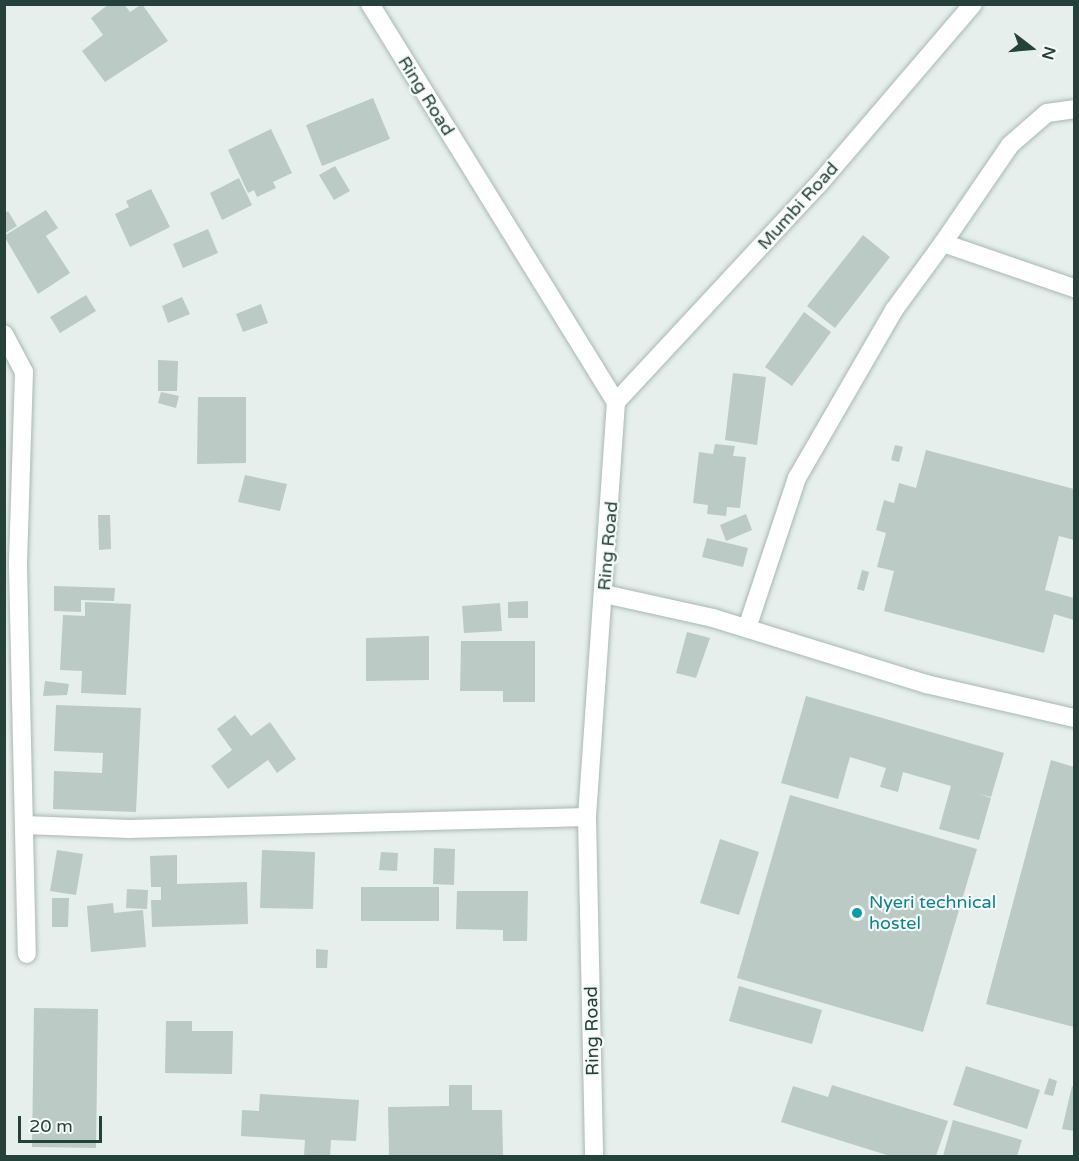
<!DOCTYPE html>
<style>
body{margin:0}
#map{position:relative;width:1079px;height:1161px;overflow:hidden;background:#e6efeb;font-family:"Varela Round",sans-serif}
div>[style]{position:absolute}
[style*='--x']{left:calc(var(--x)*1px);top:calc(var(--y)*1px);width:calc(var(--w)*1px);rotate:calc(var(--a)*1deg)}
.building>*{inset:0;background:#bbcac4}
.roads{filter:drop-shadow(0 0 2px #a8b8b2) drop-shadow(0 0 2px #a8b8b2)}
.minor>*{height:18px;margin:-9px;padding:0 9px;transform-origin:9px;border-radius:9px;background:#fff}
.dots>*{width:16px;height:16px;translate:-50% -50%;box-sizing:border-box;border:3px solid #f7fbf9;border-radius:50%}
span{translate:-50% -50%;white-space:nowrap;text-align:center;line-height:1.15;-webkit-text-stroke:4.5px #f7fbf9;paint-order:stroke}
.street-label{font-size:18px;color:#24423a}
.culture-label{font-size:18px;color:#0d838f}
.left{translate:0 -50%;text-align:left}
.frame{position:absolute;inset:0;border:6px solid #24423a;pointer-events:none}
.north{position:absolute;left:1001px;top:18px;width:60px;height:60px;-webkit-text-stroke:4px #f7fbf9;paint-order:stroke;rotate:106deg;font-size:16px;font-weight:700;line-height:24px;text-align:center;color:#24423a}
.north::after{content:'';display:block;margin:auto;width:21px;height:27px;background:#24423a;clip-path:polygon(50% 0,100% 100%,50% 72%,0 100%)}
.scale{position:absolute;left:18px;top:1116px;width:84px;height:27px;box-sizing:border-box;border:3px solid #24423a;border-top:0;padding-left:8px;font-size:18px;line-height:21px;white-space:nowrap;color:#24423a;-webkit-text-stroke:4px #f7fbf9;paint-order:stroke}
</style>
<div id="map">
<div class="building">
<i style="clip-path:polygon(109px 4px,124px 4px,130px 12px,142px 4px,168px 41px,105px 82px,82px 51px,103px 35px,91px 18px)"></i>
<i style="clip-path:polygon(373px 98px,390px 139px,322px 166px,306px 125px)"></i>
<i style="clip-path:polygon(271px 129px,292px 173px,273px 182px,276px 188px,257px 197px,254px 190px,248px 193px,228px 150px)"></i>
<i style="clip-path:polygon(335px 166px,350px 191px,334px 200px,319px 175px)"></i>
<i style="clip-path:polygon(239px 178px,252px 205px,222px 220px,210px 193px)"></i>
<i style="clip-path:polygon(151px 189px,170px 227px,130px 247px,115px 214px,129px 207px,126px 201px)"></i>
<i style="clip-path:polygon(46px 210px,58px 228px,46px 236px,70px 273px,38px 294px,4px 236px)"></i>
<i style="clip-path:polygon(8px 211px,17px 226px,4px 234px,4px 214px)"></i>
<i style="clip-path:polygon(208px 229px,218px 253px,183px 268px,173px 244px)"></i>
<i style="clip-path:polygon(863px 235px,890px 257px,835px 328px,807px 306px)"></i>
<i style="clip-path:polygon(86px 295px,96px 311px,60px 333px,50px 317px)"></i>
<i style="clip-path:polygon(182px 297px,190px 314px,168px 323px,162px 306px)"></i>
<i style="clip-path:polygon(261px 304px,268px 323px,243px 332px,236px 314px)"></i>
<i style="clip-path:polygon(804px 312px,831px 332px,792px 386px,765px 367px)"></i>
<i style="clip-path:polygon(158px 360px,178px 361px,177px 391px,158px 391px)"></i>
<i style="clip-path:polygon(733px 373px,766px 377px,757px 445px,725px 440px)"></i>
<i style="clip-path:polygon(161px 392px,179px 396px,176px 408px,158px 403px)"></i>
<i style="clip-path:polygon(198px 397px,246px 397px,246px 463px,197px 464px)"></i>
<i style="clip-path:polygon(715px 444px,735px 446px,733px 456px,746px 457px,740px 508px,727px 507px,726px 516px,707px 514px,708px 505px,693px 503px,699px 452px,713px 454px)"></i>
<i style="clip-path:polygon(895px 445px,903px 447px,899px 462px,891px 460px)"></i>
<i style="clip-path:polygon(926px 450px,1074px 489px,1074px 540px,1059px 536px,1045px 590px,1074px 598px,1074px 620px,1054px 614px,1044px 653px,884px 611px,894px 571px,877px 567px,886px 533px,876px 530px,884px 500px,894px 503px,899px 483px,916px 488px)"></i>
<i style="clip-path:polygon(245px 475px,287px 484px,280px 511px,238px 502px)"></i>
<i style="clip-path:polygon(746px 514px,752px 530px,726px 541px,720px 525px)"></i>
<i style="clip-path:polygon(98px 515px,110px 515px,111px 549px,99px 550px)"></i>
<i style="clip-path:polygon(707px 538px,748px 548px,743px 567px,702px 557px)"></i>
<i style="clip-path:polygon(862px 570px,869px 572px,864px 591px,857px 589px)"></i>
<i style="clip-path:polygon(54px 586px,115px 588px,114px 601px,81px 600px,81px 612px,54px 611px)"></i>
<i style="clip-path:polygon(528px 601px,528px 618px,508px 618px,508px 602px)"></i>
<i style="clip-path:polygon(85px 602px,131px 604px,126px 695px,81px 693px,82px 671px,60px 670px,63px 615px,85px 616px)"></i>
<i style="clip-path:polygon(500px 603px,502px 631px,464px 633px,462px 606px)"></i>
<i style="clip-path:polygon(687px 632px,710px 638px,696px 678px,676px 673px)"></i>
<i style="clip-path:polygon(429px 636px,429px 680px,366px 681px,366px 638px)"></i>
<i style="clip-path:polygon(461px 641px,535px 641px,535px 702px,503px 702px,503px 691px,460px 691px)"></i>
<i style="clip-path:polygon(45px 681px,69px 684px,67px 695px,43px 696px)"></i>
<i style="clip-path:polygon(806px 696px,1004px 753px,991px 797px,979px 794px,991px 798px,979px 840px,939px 829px,951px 786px,903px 772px,898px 792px,880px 787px,886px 768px,850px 757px,838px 799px,781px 783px)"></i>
<i style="clip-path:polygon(56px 705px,141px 708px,136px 812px,53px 809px,54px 771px,102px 773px,103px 753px,54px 751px)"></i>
<i style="clip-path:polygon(235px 715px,251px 736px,270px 722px,296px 759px,277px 773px,268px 760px,228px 789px,211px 766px,232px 750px,217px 729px)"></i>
<i style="clip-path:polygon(1051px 760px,1074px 767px,1074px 1027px,986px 1004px)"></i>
<i style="clip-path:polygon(790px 795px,977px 849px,923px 1032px,737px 978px)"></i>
<i style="clip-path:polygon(720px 839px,759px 852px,739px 915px,700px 903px)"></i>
<i style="clip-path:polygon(434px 848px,455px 849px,454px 885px,433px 884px)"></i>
<i style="clip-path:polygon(57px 850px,83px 854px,76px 895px,50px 891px)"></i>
<i style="clip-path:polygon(262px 850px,315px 852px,313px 909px,260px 908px)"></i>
<i style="clip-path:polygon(381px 852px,398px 853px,397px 871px,379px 870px)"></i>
<i style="clip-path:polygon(177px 855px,177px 884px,247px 882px,248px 924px,152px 927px,151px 900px,161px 900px,161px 887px,151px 887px,150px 856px)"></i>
<i style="clip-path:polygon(361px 887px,439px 887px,439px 921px,361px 921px)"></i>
<i style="clip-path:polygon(127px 889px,148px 890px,147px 909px,126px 908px)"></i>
<i style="clip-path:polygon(457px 891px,528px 891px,527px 941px,503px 941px,503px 930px,456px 929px)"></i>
<i style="clip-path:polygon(52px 898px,69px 898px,68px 927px,52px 927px)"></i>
<i style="clip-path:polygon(113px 903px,114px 913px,143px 910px,146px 947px,91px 952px,87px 906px)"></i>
<i style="clip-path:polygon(316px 949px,328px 950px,327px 968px,316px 968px)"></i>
<i style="clip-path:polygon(739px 986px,822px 1010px,812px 1044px,729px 1021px)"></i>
<i style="clip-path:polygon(34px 1008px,98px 1009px,96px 1148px,32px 1147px)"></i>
<i style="clip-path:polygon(166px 1021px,192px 1021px,192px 1031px,233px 1031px,232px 1074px,165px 1073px)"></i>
<i style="clip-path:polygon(966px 1066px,1040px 1090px,1027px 1129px,953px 1105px)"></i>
<i style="clip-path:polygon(1049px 1078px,1057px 1081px,1053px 1096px,1044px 1094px)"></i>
<i style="clip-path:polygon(449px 1085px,472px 1085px,472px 1110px,502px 1110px,503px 1156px,389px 1156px,388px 1107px,449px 1106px)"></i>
<i style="clip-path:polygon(832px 1085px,948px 1121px,936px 1156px,890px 1156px,781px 1122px,793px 1086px,828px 1097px)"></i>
<i style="clip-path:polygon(1072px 1086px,1074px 1087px,1074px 1131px,1062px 1129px)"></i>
<i style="clip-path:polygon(260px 1094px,359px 1100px,356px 1141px,331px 1140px,330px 1156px,304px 1156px,305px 1140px,241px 1136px,242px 1110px,259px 1111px)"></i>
<i style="clip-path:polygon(953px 1120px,1022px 1140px,1017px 1156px,943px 1156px)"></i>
</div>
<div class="roads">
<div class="minor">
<i style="--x:370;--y:4;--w:468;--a:58.3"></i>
<i style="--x:616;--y:402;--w:416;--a:94"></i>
<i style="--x:587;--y:817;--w:339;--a:88.8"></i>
<i style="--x:943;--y:243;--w:119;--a:-55.6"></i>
<i style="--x:1010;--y:145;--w:49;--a:-40.9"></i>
<i style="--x:1047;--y:113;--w:27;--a:-8"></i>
<i style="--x:4;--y:334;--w:43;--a:62.2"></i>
<i style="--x:24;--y:372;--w:194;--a:91.8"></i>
<i style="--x:18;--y:566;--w:388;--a:88.7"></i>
<i style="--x:616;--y:402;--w:296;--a:-47.1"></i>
<i style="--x:818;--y:185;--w:238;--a:-49.4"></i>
<i style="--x:604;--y:594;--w:112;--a:12.4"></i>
<i style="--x:713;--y:618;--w:223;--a:17.2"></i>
<i style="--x:926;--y:684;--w:152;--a:12.9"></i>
<i style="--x:747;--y:628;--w:158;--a:-71.6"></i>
<i style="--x:797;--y:478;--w:194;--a:-60"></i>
<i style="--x:894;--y:310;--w:83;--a:-53.8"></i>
<i style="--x:943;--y:243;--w:139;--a:19"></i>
<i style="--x:24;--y:825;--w:105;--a:2.2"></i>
<i style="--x:129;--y:829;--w:458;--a:-1.5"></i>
</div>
</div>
<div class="dots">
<i style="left:857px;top:913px;background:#0f9aa8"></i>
</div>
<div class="street-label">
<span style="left:426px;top:96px;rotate:58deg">Ring Road</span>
<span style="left:798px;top:206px;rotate:-48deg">Mumbi Road</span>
<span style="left:608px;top:546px;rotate:-85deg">Ring Road</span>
<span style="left:592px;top:1031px;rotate:-91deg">Ring Road</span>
</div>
<div class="culture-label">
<span class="left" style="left:869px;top:913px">Nyeri technical<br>hostel</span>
</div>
<div class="frame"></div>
<div class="north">N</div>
<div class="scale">20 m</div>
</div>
